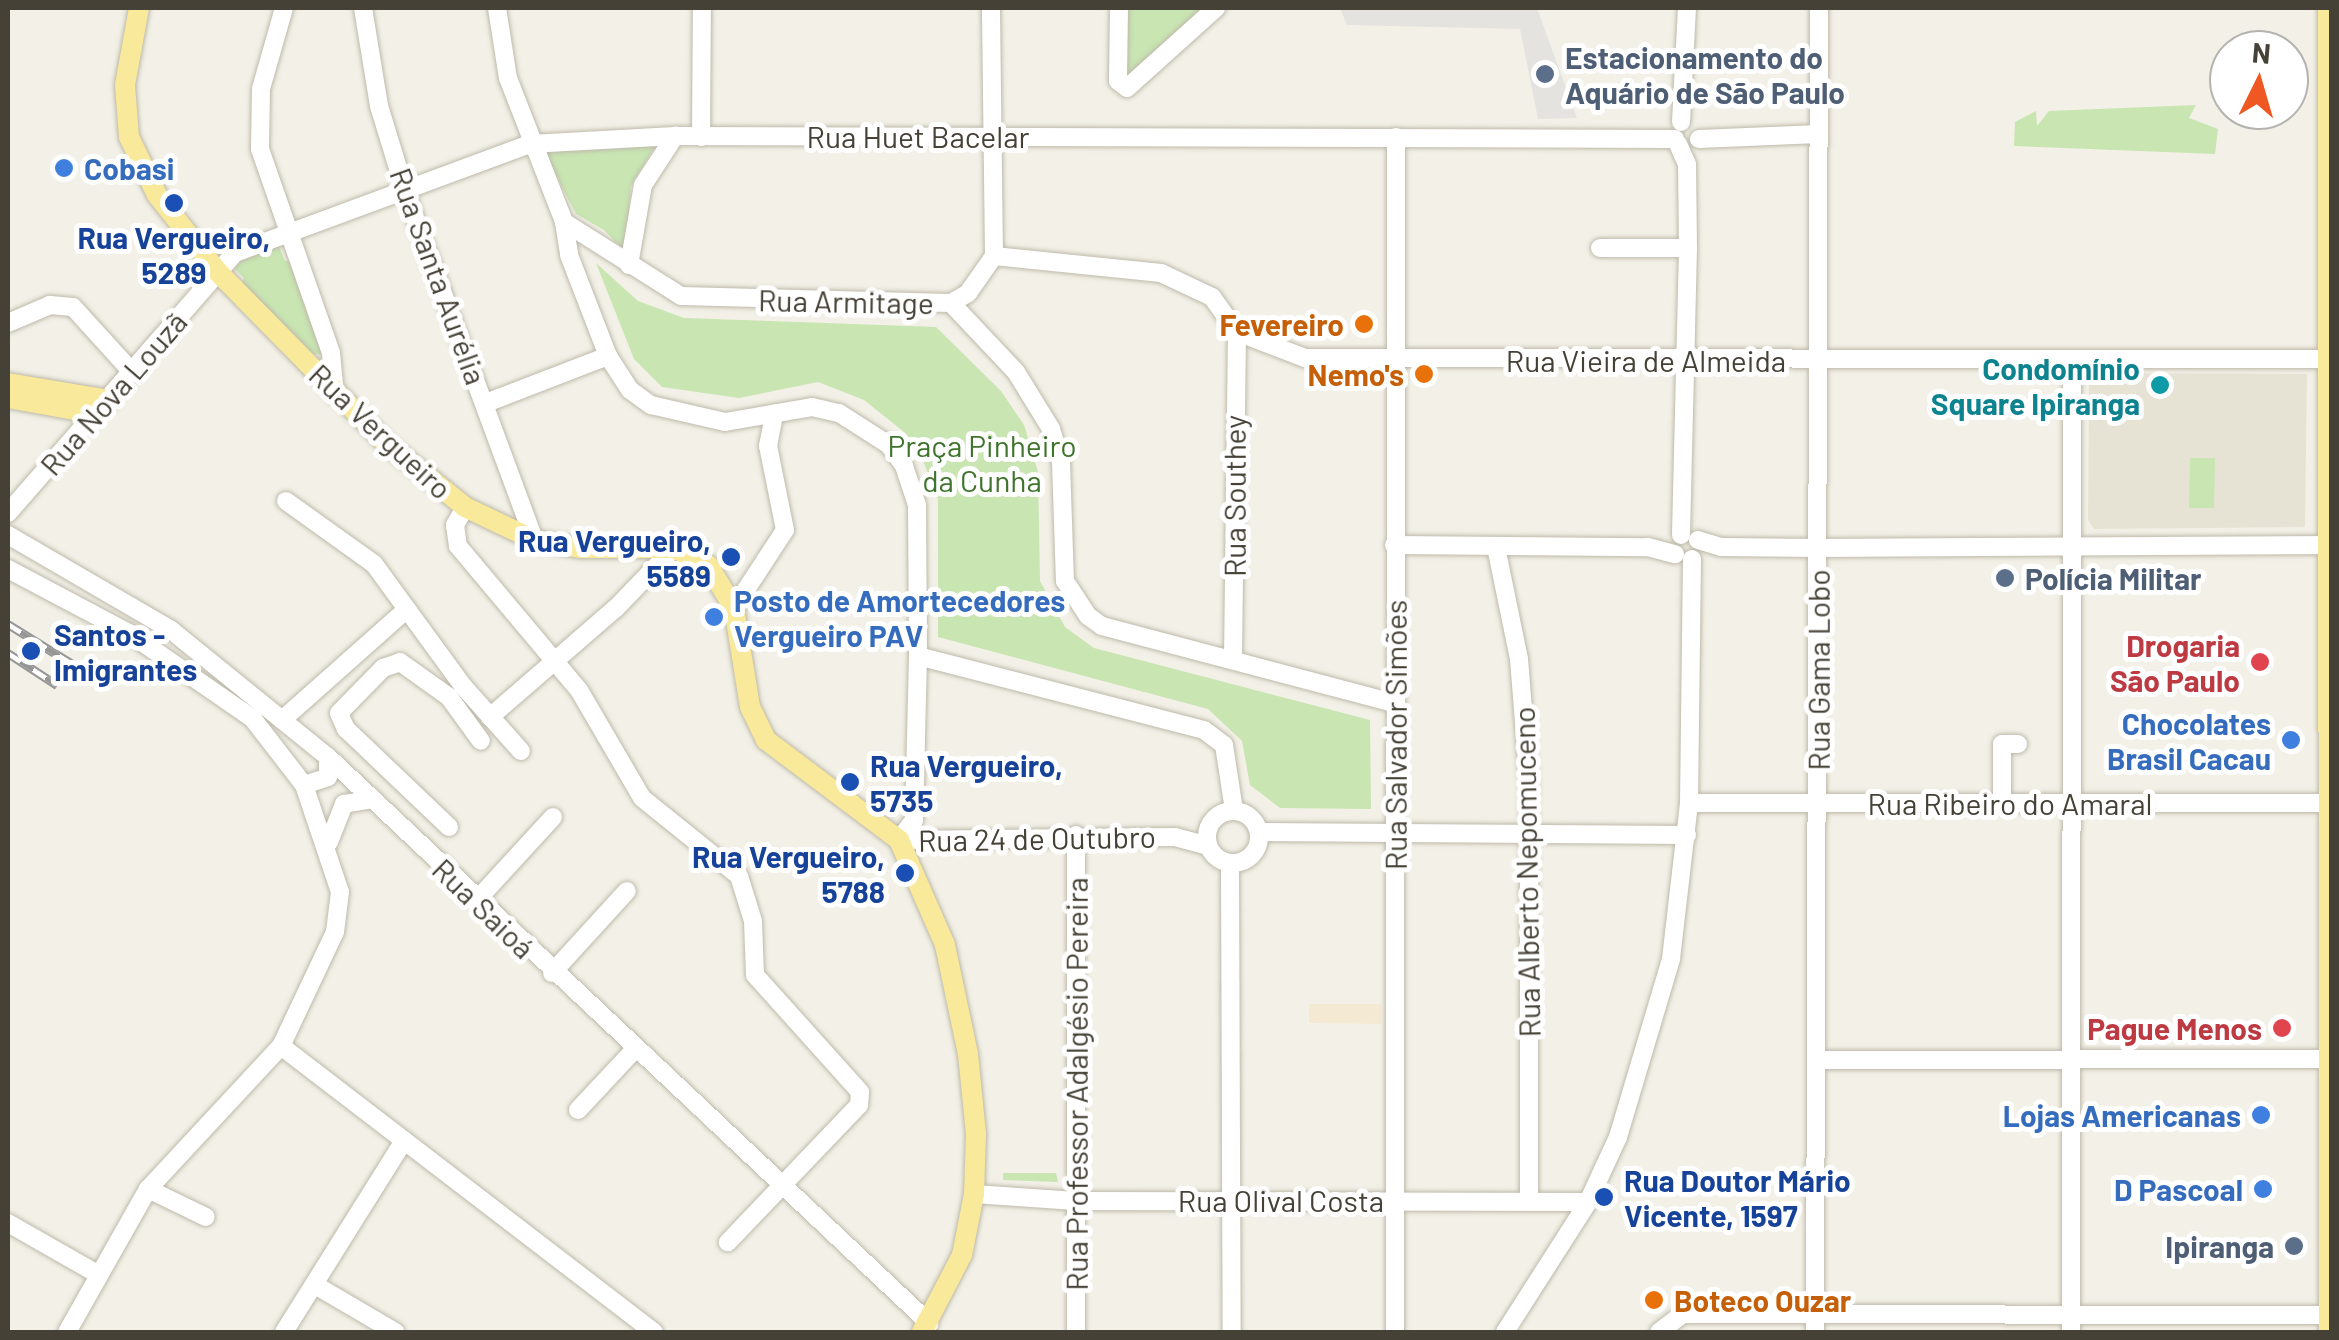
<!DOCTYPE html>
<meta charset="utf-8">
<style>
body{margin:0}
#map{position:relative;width:2339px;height:1340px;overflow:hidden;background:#f3f1e7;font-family:Barlow,sans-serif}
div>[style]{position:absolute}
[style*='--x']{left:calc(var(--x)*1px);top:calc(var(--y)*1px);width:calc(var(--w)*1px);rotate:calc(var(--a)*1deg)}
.residential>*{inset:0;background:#e6e3d5}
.commercial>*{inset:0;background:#f4ead3}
.green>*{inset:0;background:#c8e5b2}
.parking>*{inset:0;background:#e4e3df}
.water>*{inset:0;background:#a6c8ed}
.roads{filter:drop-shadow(0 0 2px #beb9aa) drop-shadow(0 0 2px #beb9aa)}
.minor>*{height:18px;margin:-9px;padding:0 9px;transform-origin:9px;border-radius:9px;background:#fff}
.minor>.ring{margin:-9px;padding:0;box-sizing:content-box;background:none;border:18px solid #fff;border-radius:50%}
.major>*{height:20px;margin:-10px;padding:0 10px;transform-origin:10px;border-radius:10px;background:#f9e99a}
.rail>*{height:9px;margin-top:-4.5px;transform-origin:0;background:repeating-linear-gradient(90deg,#fff 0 15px,#969696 0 30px);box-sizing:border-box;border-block:2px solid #969696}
.dots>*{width:28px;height:28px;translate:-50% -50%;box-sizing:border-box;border:5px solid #fff;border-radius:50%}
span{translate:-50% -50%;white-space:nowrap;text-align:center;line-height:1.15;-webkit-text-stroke:10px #fff;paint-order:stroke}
.service-label{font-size:30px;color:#4e5e75;font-weight:700}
.left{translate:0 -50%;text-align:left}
.right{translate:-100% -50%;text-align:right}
.street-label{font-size:30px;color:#454136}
.shop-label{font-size:30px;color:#366cbe;font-weight:700}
.transit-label{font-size:30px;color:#164399;font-weight:700}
.food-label{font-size:30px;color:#c56008;font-weight:700}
.culture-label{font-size:30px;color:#0d838f;font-weight:700}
.park-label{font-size:30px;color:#3f742c}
.health-label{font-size:30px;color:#be3a42;font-weight:700}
.frame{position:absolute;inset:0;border:10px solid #454136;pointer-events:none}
.north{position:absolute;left:2209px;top:30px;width:100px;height:100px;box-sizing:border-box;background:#fff;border:2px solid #b5b3af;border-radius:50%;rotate:5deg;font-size:28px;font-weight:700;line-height:40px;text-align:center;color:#454136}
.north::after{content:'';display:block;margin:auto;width:35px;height:45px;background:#ef5822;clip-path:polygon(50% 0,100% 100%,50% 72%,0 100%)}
</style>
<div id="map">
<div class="residential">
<i style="clip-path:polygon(2099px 373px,2307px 374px,2305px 527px,2094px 529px,2088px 520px,2089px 383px)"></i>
</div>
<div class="commercial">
<i style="clip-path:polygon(1309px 1004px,1381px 1004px,1381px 1024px,1309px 1023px)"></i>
</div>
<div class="green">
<i style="clip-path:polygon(1125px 8px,1213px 8px,1124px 85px)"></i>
<i style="clip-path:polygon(2196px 105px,2189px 118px,2218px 129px,2215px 154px,2014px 146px,2015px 122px,2036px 111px,2037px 126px,2049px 111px)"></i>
<i style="clip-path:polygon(657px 143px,631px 186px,625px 252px,604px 230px,576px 214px,544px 152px)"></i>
<i style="clip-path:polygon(277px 241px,285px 261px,292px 260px,325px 355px,304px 353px,240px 287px,244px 278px,227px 261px)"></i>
<i style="clip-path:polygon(596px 263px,638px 301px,684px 318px,936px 327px,1001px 391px,1024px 425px,1038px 472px,1040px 581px,1065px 627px,1094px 648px,1370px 720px,1371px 809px,1280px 808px,1250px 785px,1242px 741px,1208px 709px,938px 637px,938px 500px,919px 450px,904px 432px,864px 400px,818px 382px,739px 398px,662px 387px,634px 359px)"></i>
<i style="clip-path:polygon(2190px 458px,2215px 458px,2214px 508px,2189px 508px)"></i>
<i style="clip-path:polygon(1003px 1173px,1056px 1173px,1058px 1182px,1003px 1180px)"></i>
</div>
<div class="parking">
<i style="clip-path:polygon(1340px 8px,1537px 8px,1577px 118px,1538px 119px,1520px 29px,1347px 25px)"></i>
</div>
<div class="water">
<i style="clip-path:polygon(1943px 395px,1986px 395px,1987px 409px,1943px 409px)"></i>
</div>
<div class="roads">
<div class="minor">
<i style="--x:284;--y:8;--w:84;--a:105.9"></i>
<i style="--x:261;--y:89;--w:60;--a:91"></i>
<i style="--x:260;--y:149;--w:216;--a:70.8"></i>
<i style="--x:331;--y:353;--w:42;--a:84.6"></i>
<i style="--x:363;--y:8;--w:99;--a:80.7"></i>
<i style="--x:379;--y:106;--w:86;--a:73"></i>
<i style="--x:404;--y:188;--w:375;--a:69.7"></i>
<i style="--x:497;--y:8;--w:71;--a:81.1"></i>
<i style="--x:508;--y:78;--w:155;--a:68.7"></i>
<i style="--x:564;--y:222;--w:33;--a:81"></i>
<i style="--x:569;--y:255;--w:108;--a:68.9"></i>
<i style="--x:608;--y:356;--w:40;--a:57.1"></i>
<i style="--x:630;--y:390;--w:26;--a:36"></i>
<i style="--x:651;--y:405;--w:76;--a:12.9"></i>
<i style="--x:725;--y:422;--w:88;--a:-9.8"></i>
<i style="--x:812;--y:407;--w:28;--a:13"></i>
<i style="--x:839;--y:413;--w:59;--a:32.6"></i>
<i style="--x:889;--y:445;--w:26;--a:54"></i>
<i style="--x:904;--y:466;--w:41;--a:71.6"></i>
<i style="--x:917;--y:505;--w:151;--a:89.6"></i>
<i style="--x:918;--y:656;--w:164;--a:91.4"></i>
<i style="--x:914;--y:820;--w:25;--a:127"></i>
<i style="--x:1119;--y:8;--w:73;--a:90.8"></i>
<i style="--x:1118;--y:81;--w:11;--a:38"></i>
<i style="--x:1127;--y:88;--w:120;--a:-42"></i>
<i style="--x:1681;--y:122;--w:114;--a:-87"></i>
<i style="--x:701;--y:137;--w:129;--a:-89.6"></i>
<i style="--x:1699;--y:139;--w:120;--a:-2.4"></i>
<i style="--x:1678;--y:144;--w:22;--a:66"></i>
<i style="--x:1687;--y:164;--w:84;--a:89.3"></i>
<i style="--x:1688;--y:248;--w:287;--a:91.4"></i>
<i style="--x:564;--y:222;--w:138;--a:32.3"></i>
<i style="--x:681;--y:296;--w:270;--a:1.5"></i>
<i style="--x:951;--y:303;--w:95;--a:46.7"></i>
<i style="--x:1016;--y:372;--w:67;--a:58.4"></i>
<i style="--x:1051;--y:429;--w:34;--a:73"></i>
<i style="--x:1061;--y:462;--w:119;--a:88.1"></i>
<i style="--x:1065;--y:581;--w:42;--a:56.7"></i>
<i style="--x:1088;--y:616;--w:17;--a:36"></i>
<i style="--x:1102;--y:626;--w:302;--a:14.8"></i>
<i style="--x:1600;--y:248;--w:88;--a:0"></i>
<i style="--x:994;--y:256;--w:168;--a:5.8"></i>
<i style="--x:1161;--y:273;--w:56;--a:25.2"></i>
<i style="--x:1212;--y:297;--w:43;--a:54.5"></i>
<i style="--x:1237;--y:332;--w:73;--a:20.9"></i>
<i style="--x:1305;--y:358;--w:1023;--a:0.06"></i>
<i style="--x:629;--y:265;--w:81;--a:-80.1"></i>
<i style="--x:643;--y:185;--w:59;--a:-56.9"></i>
<i style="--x:951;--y:303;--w:20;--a:-30"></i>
<i style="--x:968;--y:293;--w:45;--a:-54.9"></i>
<i style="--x:994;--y:256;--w:248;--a:-90.7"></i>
<i style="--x:8;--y:323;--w:46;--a:-23.2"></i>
<i style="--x:50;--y:305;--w:23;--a:5"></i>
<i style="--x:73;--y:307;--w:89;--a:47.7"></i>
<i style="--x:486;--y:403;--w:131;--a:-21.1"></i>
<i style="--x:286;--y:501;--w:108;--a:35.6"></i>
<i style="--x:374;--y:564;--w:151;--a:53.9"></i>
<i style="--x:463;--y:686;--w:87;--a:48.3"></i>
<i style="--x:465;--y:507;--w:21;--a:119"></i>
<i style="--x:455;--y:525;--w:21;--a:82"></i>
<i style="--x:458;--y:546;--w:188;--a:50"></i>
<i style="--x:579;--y:690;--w:125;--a:59.7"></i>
<i style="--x:642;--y:798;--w:124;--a:38.8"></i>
<i style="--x:739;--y:876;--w:47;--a:72.7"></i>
<i style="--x:753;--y:921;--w:54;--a:87.9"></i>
<i style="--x:755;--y:975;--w:157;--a:48.1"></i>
<i style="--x:860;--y:1092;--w:13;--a:94"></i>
<i style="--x:859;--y:1105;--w:190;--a:133.7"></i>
<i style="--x:8;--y:513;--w:345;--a:-48.9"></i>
<i style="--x:235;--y:253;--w:314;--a:-20.3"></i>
<i style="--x:530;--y:144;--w:145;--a:-3.2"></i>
<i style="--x:675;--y:136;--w:1000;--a:0.17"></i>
<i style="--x:8;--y:535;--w:189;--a:30.2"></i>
<i style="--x:171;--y:630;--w:202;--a:39"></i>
<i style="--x:328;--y:757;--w:826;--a:43.28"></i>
<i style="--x:1698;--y:540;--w:24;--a:17"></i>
<i style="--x:1721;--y:547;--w:97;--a:0.6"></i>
<i style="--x:1818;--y:548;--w:514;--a:-0.33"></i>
<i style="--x:1394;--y:545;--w:254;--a:0.5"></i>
<i style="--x:1648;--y:547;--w:28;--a:15"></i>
<i style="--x:1496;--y:547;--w:114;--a:78.4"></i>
<i style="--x:1519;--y:659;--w:128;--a:85.5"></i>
<i style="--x:1529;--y:787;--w:412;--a:90"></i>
<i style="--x:8;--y:569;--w:137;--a:27.9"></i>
<i style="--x:129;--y:633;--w:151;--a:34.7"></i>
<i style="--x:253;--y:719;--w:83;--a:52.3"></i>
<i style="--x:304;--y:785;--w:113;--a:71.4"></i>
<i style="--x:340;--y:892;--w:40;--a:97.1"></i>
<i style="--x:335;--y:932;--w:126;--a:115.3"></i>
<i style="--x:281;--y:1046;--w:195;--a:132.9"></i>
<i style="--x:148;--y:1189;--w:164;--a:119.5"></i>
<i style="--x:734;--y:608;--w:93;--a:-56.8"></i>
<i style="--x:785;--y:530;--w:86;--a:-101.4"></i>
<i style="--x:768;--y:446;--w:33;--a:-79"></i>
<i style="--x:918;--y:656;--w:295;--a:14.5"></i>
<i style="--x:1204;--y:730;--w:25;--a:37"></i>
<i style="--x:1224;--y:745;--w:66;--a:81.3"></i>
<i style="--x:1233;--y:659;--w:327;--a:-89.3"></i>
<i style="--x:490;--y:717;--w:167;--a:-40.9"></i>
<i style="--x:616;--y:608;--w:83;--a:-46"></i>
<i style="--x:282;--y:720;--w:167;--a:-41.6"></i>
<i style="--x:304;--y:785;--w:25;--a:-18"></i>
<i style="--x:328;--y:777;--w:20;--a:-90"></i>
<i style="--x:1689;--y:803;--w:643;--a:0"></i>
<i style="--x:2002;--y:803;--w:59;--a:-90"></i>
<i style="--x:2002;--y:744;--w:16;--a:0"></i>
<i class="ring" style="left:1207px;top:811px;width:34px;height:34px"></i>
<i style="--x:449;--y:827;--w:142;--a:-136.4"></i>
<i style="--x:346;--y:729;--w:17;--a:-114"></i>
<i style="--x:339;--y:713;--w:63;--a:-45.6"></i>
<i style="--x:383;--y:668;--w:18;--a:-19"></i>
<i style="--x:400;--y:662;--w:60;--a:35.5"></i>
<i style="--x:449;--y:697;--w:54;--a:54"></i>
<i style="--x:1259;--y:832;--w:428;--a:0.4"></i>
<i style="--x:899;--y:840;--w:276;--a:-0.6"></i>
<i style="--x:1175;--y:837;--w:34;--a:15"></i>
<i style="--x:329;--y:842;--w:41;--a:-68.5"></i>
<i style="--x:344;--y:804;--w:27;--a:-10"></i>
<i style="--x:1230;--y:863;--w:469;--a:89.8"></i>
<i style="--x:476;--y:901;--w:114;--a:-47.5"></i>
<i style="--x:552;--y:973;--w:111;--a:-47.6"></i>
<i style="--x:281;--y:1046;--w:470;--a:37.5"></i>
<i style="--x:1817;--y:1060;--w:512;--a:-0.11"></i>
<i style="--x:578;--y:1110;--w:83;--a:-46.9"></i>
<i style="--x:148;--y:1189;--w:64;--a:25.8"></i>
<i style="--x:974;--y:1194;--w:102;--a:3.9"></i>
<i style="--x:1076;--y:1201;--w:512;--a:0.11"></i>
<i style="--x:8;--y:1223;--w:105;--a:29.7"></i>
<i style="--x:315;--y:1285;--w:93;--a:30.4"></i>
<i style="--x:284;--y:1332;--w:226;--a:-57.9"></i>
<i style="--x:1076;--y:1332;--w:497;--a:-90"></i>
<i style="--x:1395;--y:1332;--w:1195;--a:-89.95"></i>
<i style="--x:1505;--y:1332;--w:154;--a:-57.4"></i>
<i style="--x:1588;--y:1202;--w:72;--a:-65.2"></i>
<i style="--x:1618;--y:1137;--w:186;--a:-73.4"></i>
<i style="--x:1671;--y:959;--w:157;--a:-83.4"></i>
<i style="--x:1689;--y:803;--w:244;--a:-89.3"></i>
<i style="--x:1659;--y:1332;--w:30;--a:-37"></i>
<i style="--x:1683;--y:1314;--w:649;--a:0.09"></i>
<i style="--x:1815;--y:1332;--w:1324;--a:-89.83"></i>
<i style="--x:2071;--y:1332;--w:973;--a:-89.94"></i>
</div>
<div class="major">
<i style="--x:139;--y:8;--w:78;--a:100.3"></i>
<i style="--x:125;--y:85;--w:52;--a:85.6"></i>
<i style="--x:129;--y:137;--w:64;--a:64.2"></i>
<i style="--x:157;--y:195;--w:98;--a:51.6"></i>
<i style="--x:218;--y:272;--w:241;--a:45.5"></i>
<i style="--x:387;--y:444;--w:100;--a:38.9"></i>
<i style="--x:465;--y:507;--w:76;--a:25.6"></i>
<i style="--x:534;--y:540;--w:48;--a:9.7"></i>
<i style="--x:581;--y:548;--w:93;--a:0"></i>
<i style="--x:674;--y:548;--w:38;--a:27"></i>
<i style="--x:708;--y:565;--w:50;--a:58.8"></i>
<i style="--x:734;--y:608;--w:100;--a:80.8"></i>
<i style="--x:750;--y:707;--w:37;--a:64"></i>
<i style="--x:766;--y:740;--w:166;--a:36.9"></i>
<i style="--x:899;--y:840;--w:115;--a:66.3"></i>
<i style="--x:945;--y:945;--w:111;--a:78.1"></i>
<i style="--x:968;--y:1054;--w:80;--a:84.3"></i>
<i style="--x:976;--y:1134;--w:60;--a:91.9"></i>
<i style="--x:974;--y:1194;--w:62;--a:101.1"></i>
<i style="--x:962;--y:1255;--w:87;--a:117.5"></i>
<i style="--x:2328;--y:8;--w:1324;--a:89.96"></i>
<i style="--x:8;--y:383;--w:103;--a:9.5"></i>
<i style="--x:8;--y:398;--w:90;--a:10.2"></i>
</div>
</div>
<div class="rail">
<i style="--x:8;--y:624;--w:78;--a:31.8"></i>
<i style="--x:8;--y:653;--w:59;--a:33.1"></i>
</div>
<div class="dots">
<i style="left:1545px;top:74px;background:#5c6f8a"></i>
<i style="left:64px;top:168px;background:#3f7fe0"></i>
<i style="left:174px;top:203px;background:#1a4fb4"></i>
<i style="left:1364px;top:324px;background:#e8710a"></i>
<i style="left:1424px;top:374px;background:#e8710a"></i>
<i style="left:2160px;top:385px;background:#0f9aa8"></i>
<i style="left:731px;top:557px;background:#1a4fb4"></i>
<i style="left:2005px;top:578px;background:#5c6f8a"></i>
<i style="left:714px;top:617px;background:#3f7fe0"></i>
<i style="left:31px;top:651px;background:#1a4fb4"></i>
<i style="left:2260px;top:662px;background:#e0444e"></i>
<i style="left:2291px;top:740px;background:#3f7fe0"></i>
<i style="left:850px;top:782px;background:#1a4fb4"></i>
<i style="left:905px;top:873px;background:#1a4fb4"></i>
<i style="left:2282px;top:1028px;background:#e0444e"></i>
<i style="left:2261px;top:1115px;background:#3f7fe0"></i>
<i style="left:2263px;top:1189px;background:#3f7fe0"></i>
<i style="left:1604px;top:1197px;background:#1a4fb4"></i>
<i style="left:2294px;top:1246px;background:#5c6f8a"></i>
<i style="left:1654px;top:1300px;background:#e8710a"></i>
</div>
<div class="service-label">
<span class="left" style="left:1565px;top:74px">Estacionamento do<br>Aquário de São Paulo</span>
<span class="left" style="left:2025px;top:578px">Polícia Militar</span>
<span class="right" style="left:2274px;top:1246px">Ipiranga</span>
</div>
<div class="street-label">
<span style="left:918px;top:136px">Rua Huet Bacelar</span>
<span style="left:439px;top:276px;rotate:70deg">Rua Santa Aurélia</span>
<span style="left:846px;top:301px;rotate:1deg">Rua Armitage</span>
<span style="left:1646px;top:360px">Rua Vieira de Almeida</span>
<span style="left:113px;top:393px;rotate:-49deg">Rua Nova Louzã</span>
<span style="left:381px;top:431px;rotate:43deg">Rua Vergueiro</span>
<span style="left:1234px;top:496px;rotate:-90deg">Rua Southey</span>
<span style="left:1818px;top:670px;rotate:-90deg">Rua Gama Lobo</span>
<span style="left:1395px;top:735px;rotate:-90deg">Rua Salvador Simões</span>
<span style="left:2010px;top:803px">Rua Ribeiro do Amaral</span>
<span style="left:1037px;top:838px;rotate:-1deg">Rua 24 de Outubro</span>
<span style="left:1526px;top:872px;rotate:-91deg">Rua Alberto Nepomuceno</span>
<span style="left:484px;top:908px;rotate:44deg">Rua Saioá</span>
<span style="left:1076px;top:1084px;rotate:-90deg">Rua Professor Adalgésio Pereira</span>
<span style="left:1281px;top:1200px">Rua Olival Costa</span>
</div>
<div class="shop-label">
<span class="left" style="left:84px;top:168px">Cobasi</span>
<span class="left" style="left:734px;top:617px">Posto de Amortecedores<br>Vergueiro PAV</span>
<span class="right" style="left:2271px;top:740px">Chocolates<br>Brasil Cacau</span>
<span class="right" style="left:2241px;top:1115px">Lojas Americanas</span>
<span class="right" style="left:2243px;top:1189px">D Pascoal</span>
</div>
<div class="transit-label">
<span style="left:174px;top:254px">Rua Vergueiro,<br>5289</span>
<span class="right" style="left:711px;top:557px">Rua Vergueiro,<br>5589</span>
<span class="left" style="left:54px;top:651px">Santos -<br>Imigrantes</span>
<span class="left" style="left:870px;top:782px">Rua Vergueiro,<br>5735</span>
<span class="right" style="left:885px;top:873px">Rua Vergueiro,<br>5788</span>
<span class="left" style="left:1624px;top:1197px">Rua Doutor Mário<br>Vicente, 1597</span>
</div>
<div class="food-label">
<span class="right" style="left:1344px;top:324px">Fevereiro</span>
<span class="right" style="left:1404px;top:374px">Nemo's</span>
<span class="left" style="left:1674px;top:1300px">Boteco Ouzar</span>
</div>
<div class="culture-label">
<span class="right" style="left:2140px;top:385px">Condomínio<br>Square Ipiranga</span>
</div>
<div class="park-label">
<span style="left:982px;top:462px">Praça Pinheiro<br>da Cunha</span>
</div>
<div class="health-label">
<span class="right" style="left:2240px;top:662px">Drogaria<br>São Paulo</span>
<span class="right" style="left:2262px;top:1028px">Pague Menos</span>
</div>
<div class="frame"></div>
<div class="north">N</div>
</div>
